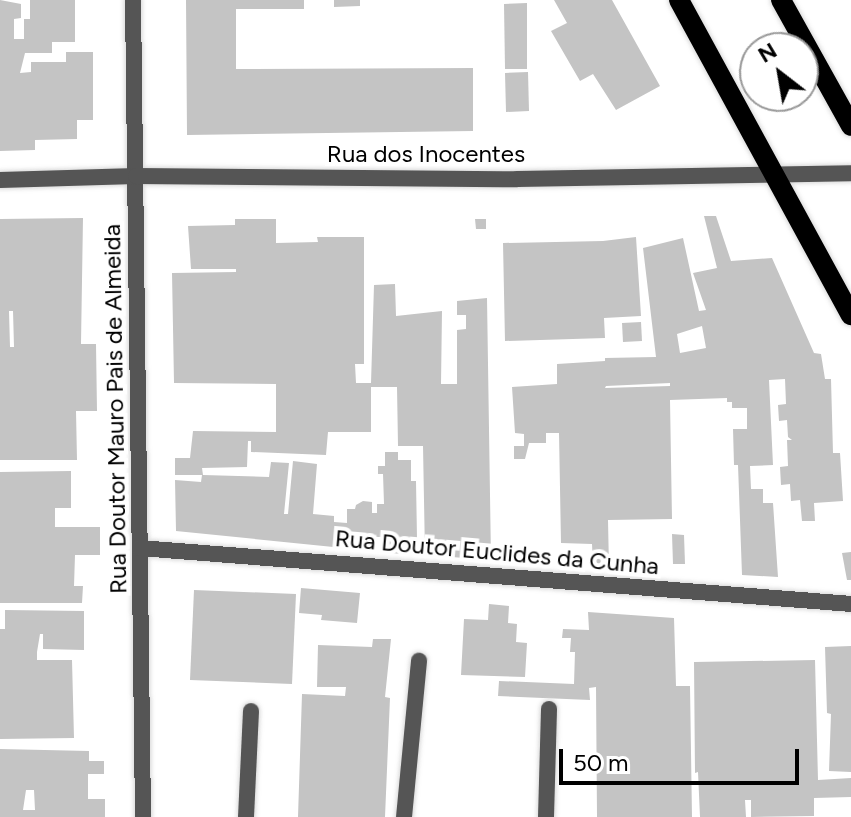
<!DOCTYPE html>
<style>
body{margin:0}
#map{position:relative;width:851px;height:817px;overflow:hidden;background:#fff;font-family:Figtree,sans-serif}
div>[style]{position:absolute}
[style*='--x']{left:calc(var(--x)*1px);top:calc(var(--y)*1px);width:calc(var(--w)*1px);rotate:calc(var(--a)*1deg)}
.building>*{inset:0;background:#c4c4c4}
.roads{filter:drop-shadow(0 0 2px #dbdbdb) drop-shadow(0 0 2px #dbdbdb)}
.service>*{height:16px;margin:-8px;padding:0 8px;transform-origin:8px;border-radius:8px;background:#555}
.minor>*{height:16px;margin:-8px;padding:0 8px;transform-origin:8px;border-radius:8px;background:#555}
.primary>*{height:20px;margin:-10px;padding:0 10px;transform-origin:10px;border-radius:10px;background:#000}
span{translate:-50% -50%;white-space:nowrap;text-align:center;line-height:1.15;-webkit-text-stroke:8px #fff;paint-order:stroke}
.street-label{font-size:24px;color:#000}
.north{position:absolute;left:739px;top:32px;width:80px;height:80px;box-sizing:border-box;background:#fff;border:2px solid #999;border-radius:50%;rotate:329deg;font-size:22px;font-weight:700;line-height:32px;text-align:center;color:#000}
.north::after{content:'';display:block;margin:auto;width:28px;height:36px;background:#000;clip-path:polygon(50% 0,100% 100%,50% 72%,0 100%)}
.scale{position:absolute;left:559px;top:749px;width:240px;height:36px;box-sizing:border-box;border:4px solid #000;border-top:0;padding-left:10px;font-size:24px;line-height:28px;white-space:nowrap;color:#000;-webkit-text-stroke:6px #fff;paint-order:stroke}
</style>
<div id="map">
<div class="building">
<i style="clip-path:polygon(0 0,21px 4px,21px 18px,14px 19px,14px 39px,24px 39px,24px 19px,30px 19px,30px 0,75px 0,75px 42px,52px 42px,52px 53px,25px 53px,20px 73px,31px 72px,31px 62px,66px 62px,66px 52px,93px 52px,93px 120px,77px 120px,77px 139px,35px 140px,35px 150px,0 151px)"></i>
<i style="clip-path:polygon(186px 0,304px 0,304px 9px,236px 9px,236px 69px,473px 68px,473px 131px,187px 135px)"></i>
<i style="clip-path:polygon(334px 0,360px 0,360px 6px,334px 7px)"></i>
<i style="clip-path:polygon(554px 0,612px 0,660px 86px,616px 110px,593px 74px,580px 81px,551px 31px,567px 23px)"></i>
<i style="clip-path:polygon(527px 3px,527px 69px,505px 69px,504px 4px)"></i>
<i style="clip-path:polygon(528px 72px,529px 111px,506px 112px,505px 73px)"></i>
<i style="clip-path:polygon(evenodd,704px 216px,716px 216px,731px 261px,772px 258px,814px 353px,821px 354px,825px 379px,831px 379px,833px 453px,840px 453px,843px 501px,814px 503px,815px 521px,802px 521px,800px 500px,791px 501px,790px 484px,781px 485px,780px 467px,788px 466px,787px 440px,792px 440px,788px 437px,787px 420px,779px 421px,778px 405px,786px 404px,785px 379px,769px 380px,773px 465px,750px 466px,751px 489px,763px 489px,763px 503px,773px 503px,778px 577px,742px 575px,738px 465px,734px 465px,733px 429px,747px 429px,747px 408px,732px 408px,732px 402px,727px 402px,727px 398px,670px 400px,672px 519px,608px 520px,609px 568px,593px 566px,592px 544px,561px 543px,559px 433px,546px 433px,546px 443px,529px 443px,525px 459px,514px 459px,514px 446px,524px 446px,524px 434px,515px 433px,512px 387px,557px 384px,557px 364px,605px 361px,605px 358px,656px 357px,643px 248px,683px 238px,699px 311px,706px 310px,693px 273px,717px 268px,704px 216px,702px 326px,706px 348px,680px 353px,677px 334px,702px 326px,704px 216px,670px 383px,670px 386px,605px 388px,606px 386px,670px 383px)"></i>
<i style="clip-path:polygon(evenodd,83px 218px,81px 344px,96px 344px,97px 411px,76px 411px,77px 460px,0 460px,0 219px,83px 218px,9px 311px,13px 311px,14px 347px,10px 347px,9px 311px)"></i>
<i style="clip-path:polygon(235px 219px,276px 219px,276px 243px,318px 242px,317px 237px,364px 237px,364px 364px,355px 364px,356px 383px,371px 383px,374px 285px,395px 284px,396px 316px,442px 311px,441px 384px,457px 384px,457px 330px,466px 329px,466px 315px,457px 315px,457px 301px,487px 298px,491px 560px,425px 555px,423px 446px,398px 446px,397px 387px,371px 387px,371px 432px,328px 432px,326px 455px,251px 452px,251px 441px,248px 441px,247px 467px,202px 468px,203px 475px,269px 477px,271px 462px,289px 463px,284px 514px,288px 514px,293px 461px,317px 464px,313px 514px,334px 516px,334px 522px,347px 523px,347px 509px,355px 509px,356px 505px,363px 501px,372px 502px,372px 513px,377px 513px,377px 504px,384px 504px,383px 474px,378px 474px,378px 466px,385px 466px,385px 452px,398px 452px,398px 460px,411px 460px,411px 481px,416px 481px,417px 538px,400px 538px,400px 554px,385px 552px,384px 537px,373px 537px,373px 551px,176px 531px,175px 480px,201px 482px,202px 475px,175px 475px,175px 458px,190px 458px,193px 431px,276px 432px,276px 384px,174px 383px,172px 273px,236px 272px,236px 269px,191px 269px,188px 226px,235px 225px)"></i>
<i style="clip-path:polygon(475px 219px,486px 219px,486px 229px,476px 229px)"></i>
<i style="clip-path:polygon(636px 237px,641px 316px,604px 318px,605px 338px,505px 341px,503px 243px,603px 241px)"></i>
<i style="clip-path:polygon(641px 322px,642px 341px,623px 342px,622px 323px)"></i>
<i style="clip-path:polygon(71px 471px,71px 508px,55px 508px,55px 527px,100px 527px,100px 555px,75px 555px,74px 586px,83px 586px,82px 603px,0 603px,0 472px)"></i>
<i style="clip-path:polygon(672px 534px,684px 535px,685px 564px,673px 564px)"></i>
<i style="clip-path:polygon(851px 552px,851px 580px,847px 580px,842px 553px)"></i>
<i style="clip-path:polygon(301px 588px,360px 593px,357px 623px,321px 620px,322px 615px,299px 613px)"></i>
<i style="clip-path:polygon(194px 590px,296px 594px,292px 684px,190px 680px)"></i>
<i style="clip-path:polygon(489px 604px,509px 606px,508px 623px,517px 624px,516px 642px,527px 643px,525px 677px,461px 675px,464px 619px,488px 620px)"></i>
<i style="clip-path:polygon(5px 610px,84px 611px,84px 650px,43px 649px,43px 634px,40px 634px,37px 652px,37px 660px,72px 660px,74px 738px,0 739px,0 629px,5px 629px)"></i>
<i style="clip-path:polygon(588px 612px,674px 618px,676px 686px,690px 686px,692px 817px,597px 817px,596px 687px,589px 688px,590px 700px,498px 696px,499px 681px,574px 684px,575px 652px,570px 652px,571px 638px,562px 638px,563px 629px,589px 630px)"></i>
<i style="clip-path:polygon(373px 639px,391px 639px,385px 697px,390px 698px,385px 817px,298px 817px,302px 694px,345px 696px,346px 687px,317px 687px,318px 645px,372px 647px)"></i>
<i style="clip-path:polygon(851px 646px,851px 772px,829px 771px,831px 714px,827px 713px,825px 647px)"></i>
<i style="clip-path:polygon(815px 660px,818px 780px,851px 778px,851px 797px,814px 798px,814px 816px,751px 817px,751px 800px,745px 800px,746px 817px,700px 817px,698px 772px,695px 773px,694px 662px)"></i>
<i style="clip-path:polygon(evenodd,0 749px,89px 751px,89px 761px,104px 761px,104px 774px,88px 774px,88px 799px,105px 799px,105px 817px,0 817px,0 749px,26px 790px,34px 790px,35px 810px,23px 810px,26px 790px)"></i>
</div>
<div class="roads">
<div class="service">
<i style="--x:246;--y:817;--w:106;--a:-87.3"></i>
<i style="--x:404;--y:817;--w:157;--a:-84.5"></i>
<i style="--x:546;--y:817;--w:108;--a:-88.4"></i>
</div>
<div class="minor">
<i style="--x:133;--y:0;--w:817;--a:89.3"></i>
<i style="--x:0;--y:180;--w:136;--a:-1.7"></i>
<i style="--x:136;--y:176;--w:381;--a:0.5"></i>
<i style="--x:517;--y:179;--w:334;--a:-1"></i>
<i style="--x:140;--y:548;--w:713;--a:4.5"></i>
</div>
<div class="primary">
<i style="--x:679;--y:0;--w:359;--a:61.4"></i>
<i style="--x:781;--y:0;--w:144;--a:60.9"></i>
</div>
</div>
<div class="street-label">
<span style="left:426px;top:154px">Rua dos Inocentes</span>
<span style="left:115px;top:409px;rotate:-91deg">Rua Doutor Mauro Pais de Almeida</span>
<span style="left:497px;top:552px;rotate:5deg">Rua Doutor Euclides da Cunha</span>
</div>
<div class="north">N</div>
<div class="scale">50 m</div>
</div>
